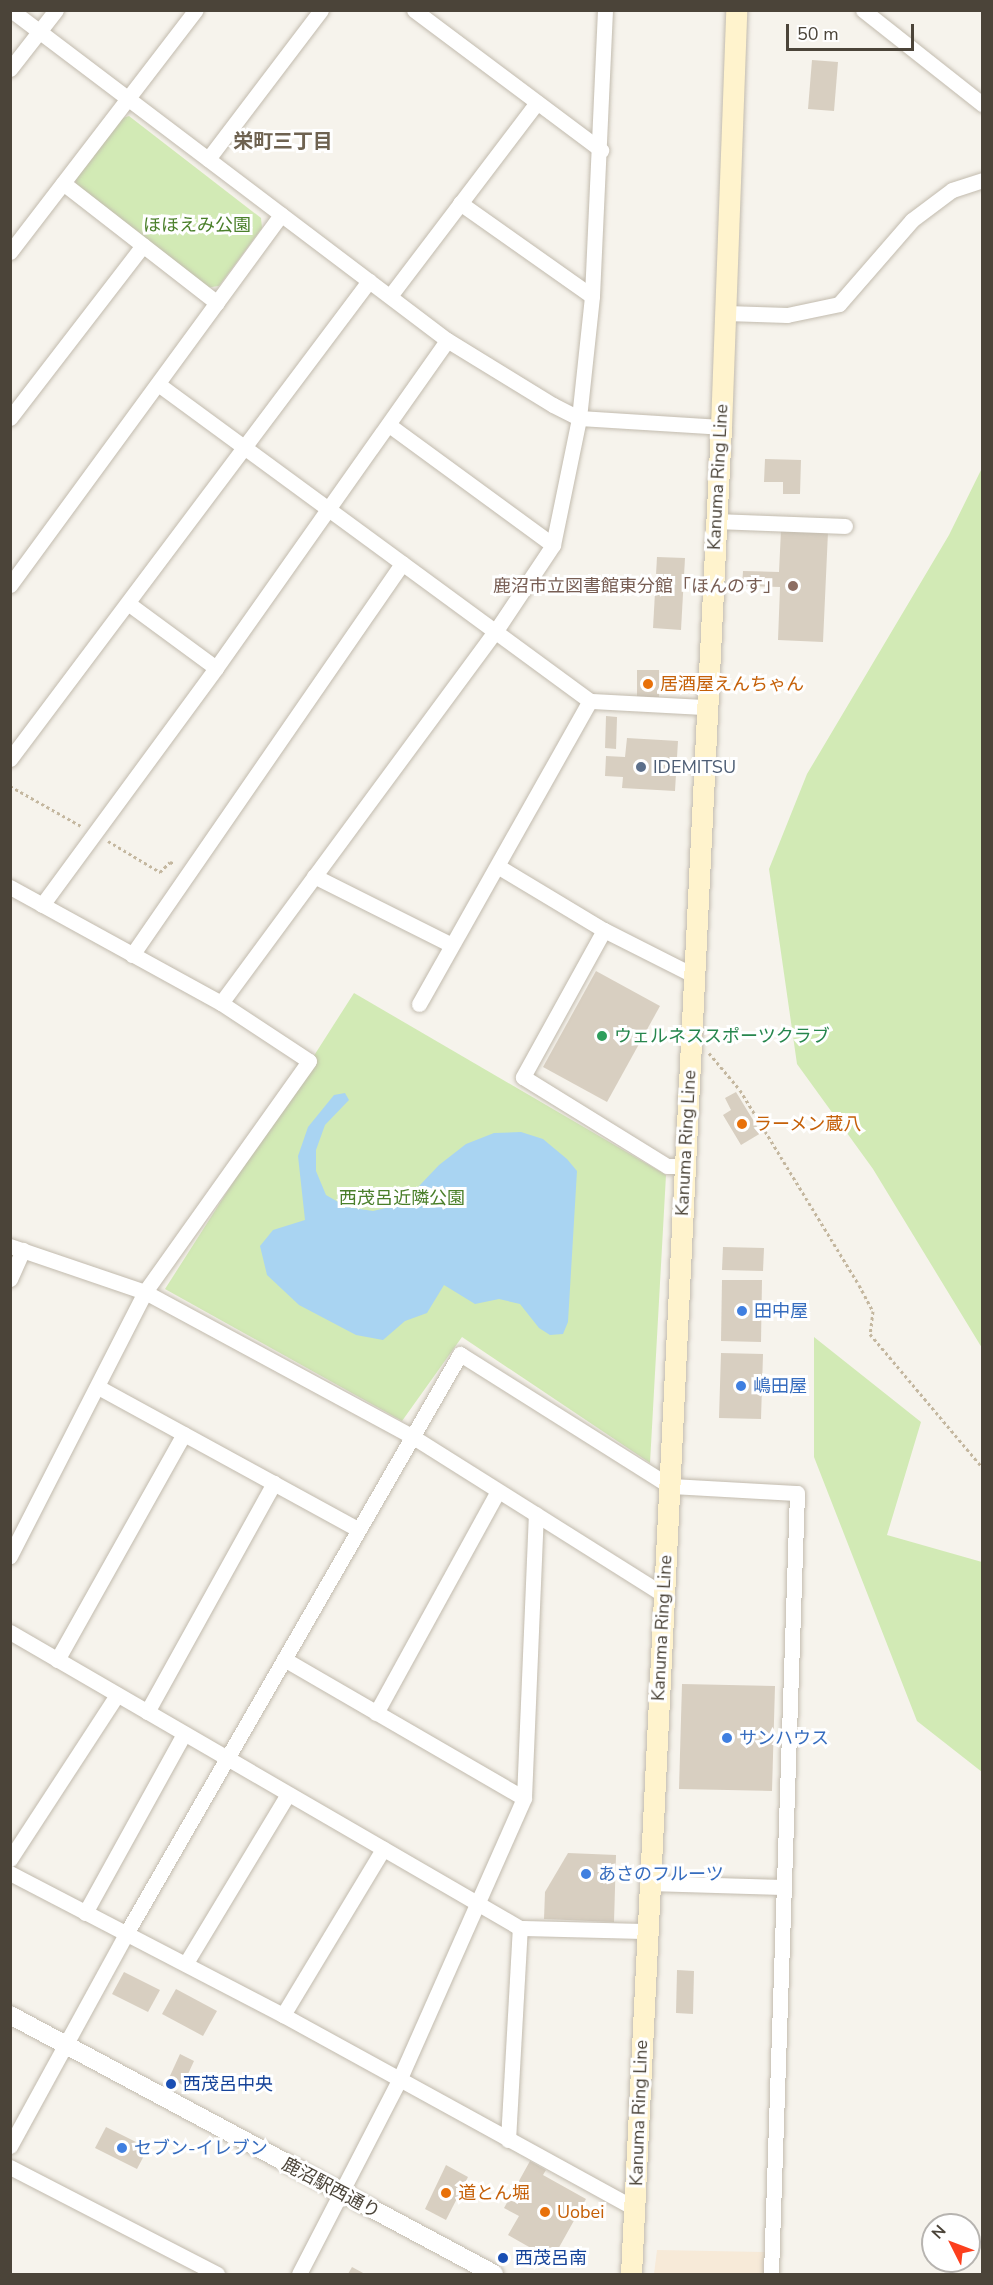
<!DOCTYPE html>
<meta charset="utf-8">
<style>
body{margin:0}
#map{position:relative;width:993px;height:2285px;overflow:hidden;background:#f6f3ec;font-family:"Nunito Sans","Noto Sans JP",sans-serif}
div>[style]{position:absolute}
[style*='--x']{left:calc(var(--x)*1px);top:calc(var(--y)*1px);width:calc(var(--w)*1px);rotate:calc(var(--a)*1deg)}
.commercial>*{inset:0;background:#f7ead8}
.green>*{inset:0;background:#d2eab5}
.water>*{inset:0;background:#a9d4f2}
.building>*{inset:0;background:#d8cfc1}
.path>*{height:3px;margin-top:-1.5px;transform-origin:0;background:repeating-linear-gradient(90deg,#c4b79f 0 3px,transparent 0 6px)}
.roads{filter:drop-shadow(0 0 2px #c2bbae) drop-shadow(0 0 2px #c2bbae)}
.minor>*{height:15px;margin:-7.5px;padding:0 7.5px;transform-origin:7.5px;border-radius:7.5px;background:#fff}
.tertiary>*{height:18px;margin:-9px;padding:0 9px;transform-origin:9px;border-radius:9px;background:#fff}
.secondary>*{height:21px;margin:-10.5px;padding:0 10.5px;transform-origin:10.5px;border-radius:10.5px;background:#fff3cd}
.dots>*{width:16px;height:16px;translate:-50% -50%;box-sizing:border-box;border:3px solid #fff;border-radius:50%}
span{translate:-50% -50%;white-space:nowrap;text-align:center;line-height:1.15;-webkit-text-stroke:6px #fff;paint-order:stroke}
.park-label{font-size:18px;color:#4a7f2a}
.street-label{font-size:18px;color:#4b4439}
.education-label{font-size:18px;color:#785e54}
.right{translate:-100% -50%;text-align:right}
.food-label{font-size:18px;color:#c56008}
.left{translate:0 -50%;text-align:left}
.service-label{font-size:18px;color:#4e5e75}
.leisure-label{font-size:18px;color:#27864d}
.shop-label{font-size:18px;color:#366cbe}
.transit-label{font-size:18px;color:#164399}
.neighbourhood-label{font-size:20px;color:#6e6250;font-weight:700}
.frame{position:absolute;inset:0;border:12px solid #4b4439;pointer-events:none}
.north{position:absolute;left:921px;top:2213px;width:60px;height:60px;box-sizing:border-box;background:#fff;border:2px solid #b7b4b0;border-radius:50%;rotate:312deg;font-size:16px;font-weight:700;line-height:24px;text-align:center;color:#4b4439}
.north::after{content:'';display:block;margin:auto;width:21px;height:27px;background:#fc3f1d;clip-path:polygon(50% 0,100% 100%,50% 72%,0 100%)}
.scale{position:absolute;left:786px;top:24px;width:128px;height:27px;box-sizing:border-box;border:3px solid #4b4439;border-top:0;padding-left:8px;font-size:18px;line-height:21px;white-space:nowrap;color:#4b4439;-webkit-text-stroke:4px #fff;paint-order:stroke}
</style>
<div id="map">
<div class="commercial">
<i style="clip-path:polygon(657px 2250px,768px 2252px,767px 2274px,654px 2274px)"></i>
</div>
<div class="green">
<i style="clip-path:polygon(129px 116px,261px 218px,262px 228px,219px 286px,205px 288px,76px 185px,75px 173px,117px 120px)"></i>
<i style="clip-path:polygon(982px 468px,982px 1348px,873px 1169px,797px 1064px,769px 869px,807px 774px,949px 535px)"></i>
<i style="clip-path:polygon(354px 993px,666px 1175px,650px 1463px,462px 1337px,402px 1421px,165px 1289px)"></i>
<i style="clip-path:polygon(814px 1337px,921px 1422px,887px 1535px,982px 1562px,982px 1772px,917px 1721px,814px 1457px)"></i>
</div>
<div class="water">
<i style="clip-path:polygon(345px 1093px,349px 1100px,325px 1125px,316px 1150px,316px 1171px,326px 1195px,347px 1207px,373px 1211px,402px 1204px,439px 1165px,466px 1144px,494px 1133px,521px 1132px,543px 1139px,567px 1159px,577px 1171px,568px 1322px,563px 1334px,550px 1335px,539px 1328px,520px 1304px,499px 1299px,475px 1304px,444px 1285px,427px 1313px,405px 1321px,383px 1340px,356px 1335px,299px 1305px,267px 1275px,260px 1246px,273px 1230px,305px 1220px,298px 1156px,308px 1127px,334px 1095px)"></i>
</div>
<div class="building">
<i style="clip-path:polygon(812px 60px,838px 62px,834px 111px,808px 109px)"></i>
<i style="clip-path:polygon(765px 459px,801px 460px,800px 494px,783px 494px,783px 482px,764px 482px)"></i>
<i style="clip-path:polygon(781px 530px,828px 532px,823px 642px,778px 640px,780px 587px,742px 586px,743px 571px,779px 572px)"></i>
<i style="clip-path:polygon(657px 557px,685px 558px,681px 630px,653px 628px)"></i>
<i style="clip-path:polygon(637px 670px,659px 670px,659px 697px,637px 697px)"></i>
<i style="clip-path:polygon(606px 716px,617px 717px,616px 749px,605px 748px)"></i>
<i style="clip-path:polygon(627px 738px,678px 741px,675px 791px,622px 788px,623px 777px,605px 776px,606px 756px,625px 757px)"></i>
<i style="clip-path:polygon(596px 971px,660px 1006px,607px 1102px,543px 1067px)"></i>
<i style="clip-path:polygon(736px 1092px,761px 1133px,741px 1145px,723px 1115px,731px 1110px,725px 1098px)"></i>
<i style="clip-path:polygon(723px 1247px,764px 1248px,763px 1271px,722px 1270px)"></i>
<i style="clip-path:polygon(722px 1280px,762px 1280px,761px 1342px,721px 1341px)"></i>
<i style="clip-path:polygon(721px 1353px,763px 1354px,761px 1419px,719px 1418px)"></i>
<i style="clip-path:polygon(682px 1684px,775px 1686px,772px 1791px,679px 1789px)"></i>
<i style="clip-path:polygon(568px 1853px,616px 1855px,614px 1922px,544px 1919px,545px 1892px)"></i>
<i style="clip-path:polygon(677px 1970px,694px 1971px,693px 2014px,676px 2013px)"></i>
<i style="clip-path:polygon(124px 1972px,160px 1990px,148px 2012px,112px 1994px)"></i>
<i style="clip-path:polygon(176px 1989px,217px 2011px,203px 2036px,162px 2014px)"></i>
<i style="clip-path:polygon(180px 2054px,194px 2061px,183px 2085px,169px 2078px)"></i>
<i style="clip-path:polygon(106px 2127px,148px 2148px,137px 2169px,95px 2148px)"></i>
<i style="clip-path:polygon(530px 2161px,546px 2170px,543px 2175px,586px 2199px,552px 2260px,508px 2235px,519px 2216px,504px 2208px)"></i>
<i style="clip-path:polygon(446px 2165px,468px 2177px,446px 2220px,425px 2209px)"></i>
<i style="clip-path:polygon(352px 2267px,365px 2274px,348px 2274px)"></i>
</div>
<div class="path">
<i style="--x:10;--y:786;--w:81;--a:29.4"></i>
<i style="--x:108;--y:841;--w:61;--a:30.8"></i>
<i style="--x:160;--y:872;--w:14;--a:-45"></i>
<i style="--x:170;--y:862;--w:5;--a:22"></i>
<i style="--x:709;--y:1053;--w:48;--a:50"></i>
<i style="--x:740;--y:1090;--w:228;--a:58.6"></i>
<i style="--x:859;--y:1285;--w:30;--a:62"></i>
<i style="--x:873;--y:1311;--w:23;--a:97"></i>
<i style="--x:870;--y:1334;--w:174;--a:49.9"></i>
</div>
<div class="roads">
<div class="minor">
<i style="--x:11;--y:10;--w:547;--a:37.12"></i>
<i style="--x:447;--y:340;--w:124;--a:31.5"></i>
<i style="--x:553;--y:405;--w:29;--a:27"></i>
<i style="--x:579;--y:418;--w:142;--a:3.6"></i>
<i style="--x:414;--y:10;--w:234;--a:36.8"></i>
<i style="--x:863;--y:10;--w:152;--a:38.3"></i>
<i style="--x:10;--y:69;--w:75;--a:-52.1"></i>
<i style="--x:208;--y:159;--w:187;--a:-52.8"></i>
<i style="--x:63;--y:183;--w:195;--a:37.9"></i>
<i style="--x:460;--y:203;--w:161;--a:35.2"></i>
<i style="--x:10;--y:252;--w:305;--a:-52.5"></i>
<i style="--x:390;--y:296;--w:243;--a:-52.8"></i>
<i style="--x:726;--y:313;--w:61;--a:1.9"></i>
<i style="--x:787;--y:315;--w:53;--a:-11.9"></i>
<i style="--x:839;--y:304;--w:111;--a:-49"></i>
<i style="--x:912;--y:220;--w:50;--a:-36.9"></i>
<i style="--x:952;--y:190;--w:32;--a:-18"></i>
<i style="--x:158;--y:384;--w:536;--a:36.27"></i>
<i style="--x:590;--y:701;--w:115;--a:3"></i>
<i style="--x:10;--y:418;--w:218;--a:-52.4"></i>
<i style="--x:389;--y:425;--w:203;--a:36.2"></i>
<i style="--x:716;--y:521;--w:129;--a:2.2"></i>
<i style="--x:10;--y:585;--w:459;--a:-53.8"></i>
<i style="--x:129;--y:604;--w:108;--a:36.3"></i>
<i style="--x:10;--y:759;--w:598;--a:-53.09"></i>
<i style="--x:499;--y:867;--w:122;--a:31"></i>
<i style="--x:604;--y:930;--w:100;--a:26.8"></i>
<i style="--x:314;--y:876;--w:154;--a:26.6"></i>
<i style="--x:10;--y:887;--w:241;--a:28.8"></i>
<i style="--x:221;--y:1003;--w:105;--a:33.4"></i>
<i style="--x:309;--y:1061;--w:283;--a:125.4"></i>
<i style="--x:145;--y:1292;--w:297;--a:117.1"></i>
<i style="--x:42;--y:905;--w:294;--a:-53.7"></i>
<i style="--x:216;--y:668;--w:401;--a:-54.8"></i>
<i style="--x:604;--y:930;--w:168;--a:118.9"></i>
<i style="--x:523;--y:1077;--w:169;--a:31.7"></i>
<i style="--x:667;--y:1166;--w:18;--a:0"></i>
<i style="--x:132;--y:955;--w:476;--a:-55.4"></i>
<i style="--x:221;--y:1003;--w:461;--a:-53.6"></i>
<i style="--x:495;--y:632;--w:105;--a:-56.3"></i>
<i style="--x:553;--y:545;--w:130;--a:-78.4"></i>
<i style="--x:579;--y:418;--w:123;--a:-83.9"></i>
<i style="--x:592;--y:296;--w:286;--a:-87.4"></i>
<i style="--x:419;--y:1004;--w:348;--a:-60.6"></i>
<i style="--x:10;--y:1246;--w:143;--a:18.8"></i>
<i style="--x:145;--y:1292;--w:301;--a:28.4"></i>
<i style="--x:410;--y:1435;--w:300;--a:32.2"></i>
<i style="--x:10;--y:1279;--w:32;--a:-66"></i>
<i style="--x:98;--y:1387;--w:295;--a:28.7"></i>
<i style="--x:10;--y:1632;--w:590;--a:30.13"></i>
<i style="--x:520;--y:1928;--w:126;--a:1.4"></i>
<i style="--x:284;--y:1659;--w:277;--a:30.1"></i>
<i style="--x:57;--y:1660;--w:259;--a:-60.7"></i>
<i style="--x:147;--y:1712;--w:262;--a:-61"></i>
<i style="--x:376;--y:1713;--w:253;--a:-61.2"></i>
<i style="--x:10;--y:1859;--w:196;--a:-56.9"></i>
<i style="--x:10;--y:1873;--w:308;--a:27.5"></i>
<i style="--x:283;--y:2015;--w:401;--a:28.8"></i>
<i style="--x:648;--y:1883;--w:135;--a:1.7"></i>
<i style="--x:85;--y:1913;--w:205;--a:-61.1"></i>
<i style="--x:186;--y:1963;--w:197;--a:-58.9"></i>
<i style="--x:283;--y:2015;--w:194;--a:-58.9"></i>
<i style="--x:508;--y:2140;--w:212;--a:-86.8"></i>
<i style="--x:10;--y:2146;--w:244;--a:-61.3"></i>
<i style="--x:127;--y:1932;--w:667;--a:-60.05"></i>
<i style="--x:460;--y:1354;--w:248;--a:32.2"></i>
<i style="--x:670;--y:1486;--w:127;--a:3.2"></i>
<i style="--x:797;--y:1493;--w:781;--a:91.91"></i>
<i style="--x:10;--y:2167;--w:233;--a:27.3"></i>
<i style="--x:299;--y:2274;--w:220;--a:-62.7"></i>
<i style="--x:400;--y:2078;--w:306;--a:-66.1"></i>
<i style="--x:524;--y:1798;--w:284;--a:-87.6"></i>
</div>
<div class="tertiary">
<i style="--x:10;--y:2015;--w:549;--a:28.15"></i>
</div>
<div class="secondary">
<i style="--x:631;--y:2274;--w:1849;--a:-87.21"></i>
<i style="--x:721;--y:427;--w:417;--a:-87.9"></i>
</div>
</div>
<div class="dots">
<i style="left:793px;top:586px;background:#8d6e63"></i>
<i style="left:648px;top:684px;background:#e8710a"></i>
<i style="left:641px;top:767px;background:#5c6f8a"></i>
<i style="left:602px;top:1036px;background:#2e9e5b"></i>
<i style="left:742px;top:1124px;background:#e8710a"></i>
<i style="left:742px;top:1311px;background:#3f7fe0"></i>
<i style="left:741px;top:1386px;background:#3f7fe0"></i>
<i style="left:727px;top:1738px;background:#3f7fe0"></i>
<i style="left:586px;top:1874px;background:#3f7fe0"></i>
<i style="left:171px;top:2084px;background:#1a4fb4"></i>
<i style="left:122px;top:2148px;background:#3f7fe0"></i>
<i style="left:446px;top:2193px;background:#e8710a"></i>
<i style="left:545px;top:2212px;background:#e8710a"></i>
<i style="left:503px;top:2258px;background:#1a4fb4"></i>
</div>
<div class="park-label">
<span style="left:197px;top:225px">ほほえみ公園</span>
<span style="left:402px;top:1198px">西茂呂近隣公園</span>
</div>
<div class="street-label">
<span style="left:718px;top:477px;rotate:-87deg">Kanuma Ring Line</span>
<span style="left:686px;top:1143px;rotate:-87deg">Kanuma Ring Line</span>
<span style="left:662px;top:1628px;rotate:-87deg">Kanuma Ring Line</span>
<span style="left:639px;top:2113px;rotate:-88deg">Kanuma Ring Line</span>
<span style="left:331px;top:2188px;rotate:28deg">鹿沼駅西通り</span>
</div>
<div class="education-label">
<span class="right" style="left:781px;top:586px">鹿沼市立図書館東分館「ほんのす」</span>
</div>
<div class="food-label">
<span class="left" style="left:660px;top:684px">居酒屋えんちゃん</span>
<span class="left" style="left:754px;top:1124px">ラーメン蔵八</span>
<span class="left" style="left:458px;top:2193px">道とん堀</span>
<span class="left" style="left:557px;top:2212px">Uobei</span>
</div>
<div class="service-label">
<span class="left" style="left:653px;top:767px">IDEMITSU</span>
</div>
<div class="leisure-label">
<span class="left" style="left:614px;top:1036px">ウェルネススポーツクラブ</span>
</div>
<div class="shop-label">
<span class="left" style="left:754px;top:1311px">田中屋</span>
<span class="left" style="left:753px;top:1386px">嶋田屋</span>
<span class="left" style="left:739px;top:1738px">サンハウス</span>
<span class="left" style="left:598px;top:1874px">あさのフルーツ</span>
<span class="left" style="left:134px;top:2148px">セブン-イレブン</span>
</div>
<div class="transit-label">
<span class="left" style="left:183px;top:2084px">西茂呂中央</span>
<span class="left" style="left:515px;top:2258px">西茂呂南</span>
</div>
<div class="neighbourhood-label">
<span style="left:283px;top:141px">栄町三丁目</span>
</div>
<div class="frame"></div>
<div class="north">N</div>
<div class="scale">50 m</div>
</div>
